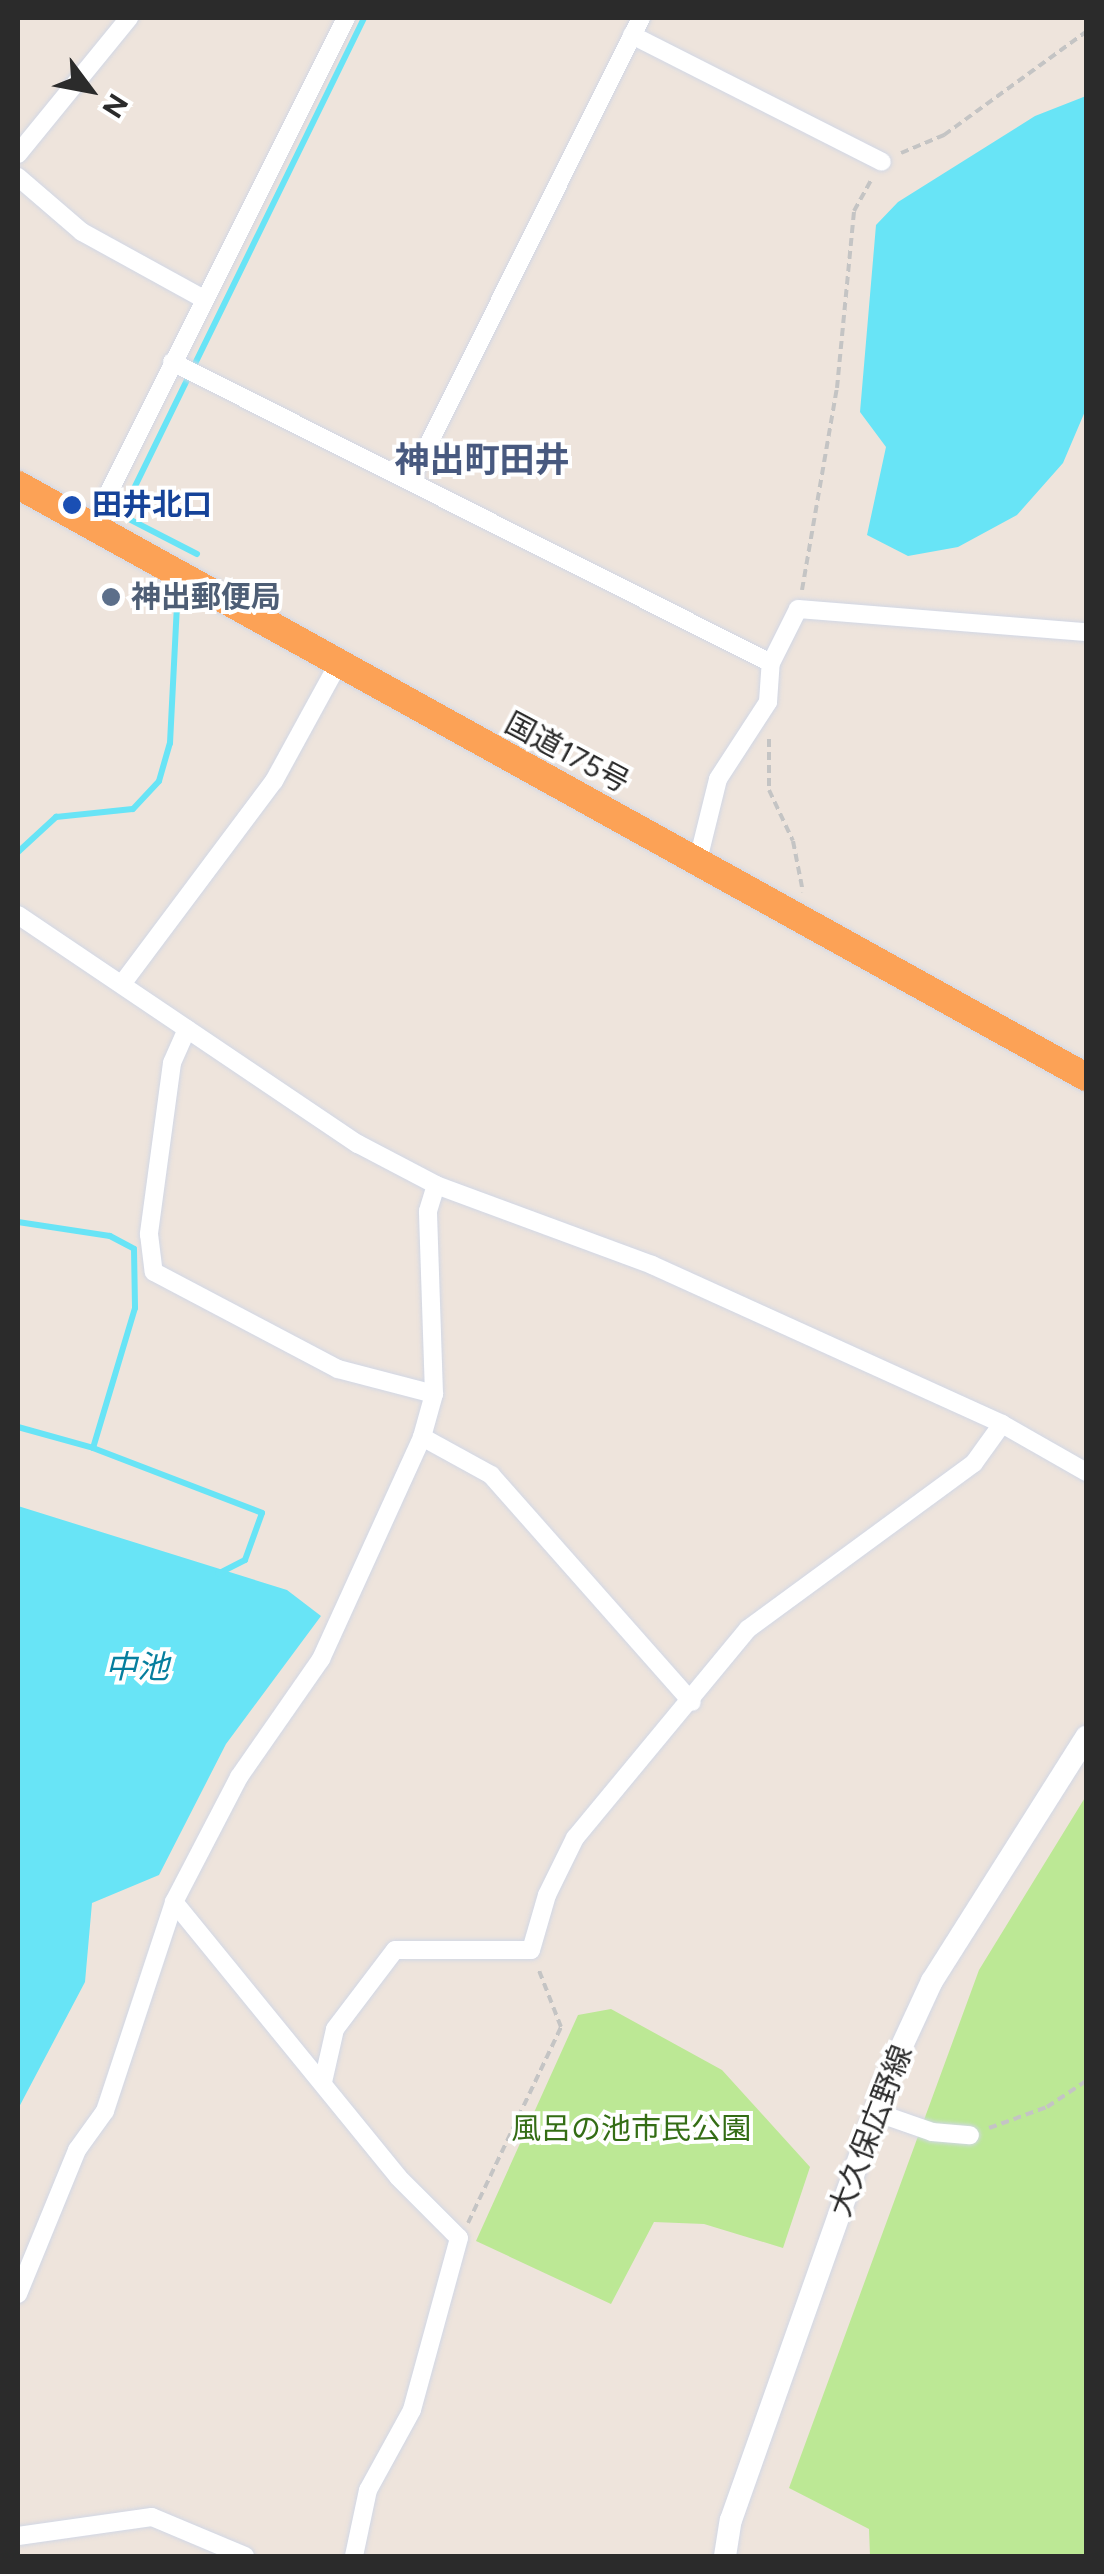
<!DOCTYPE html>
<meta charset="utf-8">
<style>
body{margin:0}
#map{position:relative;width:1104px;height:2574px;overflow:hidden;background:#eee4dc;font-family:Figtree,"Noto Sans JP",sans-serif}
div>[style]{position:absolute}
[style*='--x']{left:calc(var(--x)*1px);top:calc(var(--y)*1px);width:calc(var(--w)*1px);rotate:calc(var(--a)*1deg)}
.green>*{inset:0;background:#bce895}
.water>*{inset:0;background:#68e4f6}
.stream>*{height:6px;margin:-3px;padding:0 3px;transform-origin:3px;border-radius:3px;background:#68e4f6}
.path>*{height:4px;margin-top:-2px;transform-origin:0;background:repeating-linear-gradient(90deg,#c4c4c4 0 8px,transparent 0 13px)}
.roads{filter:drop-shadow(0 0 2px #d1d7e5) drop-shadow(0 0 2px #d1d7e5)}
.minor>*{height:18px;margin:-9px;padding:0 9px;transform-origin:9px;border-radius:9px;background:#fff}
.tertiary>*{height:22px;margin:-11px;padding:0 11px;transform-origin:11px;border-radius:11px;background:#fff}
.trunk>*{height:28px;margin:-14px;padding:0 14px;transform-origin:14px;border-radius:14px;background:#fca256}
.dots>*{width:28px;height:28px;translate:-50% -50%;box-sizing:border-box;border:5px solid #fff;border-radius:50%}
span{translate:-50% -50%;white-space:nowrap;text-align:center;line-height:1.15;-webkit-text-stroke:8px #fff;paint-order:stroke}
.transit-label{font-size:30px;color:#164399;font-weight:700}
.left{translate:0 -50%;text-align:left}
.service-label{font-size:30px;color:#4e5e75;font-weight:700}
.street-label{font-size:30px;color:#2b2b2b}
.park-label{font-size:30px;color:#346d15}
.water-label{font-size:32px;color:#067e9e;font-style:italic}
.quarter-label{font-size:35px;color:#48597f;font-weight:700}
.frame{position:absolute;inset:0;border:20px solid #2b2b2b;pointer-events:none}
.north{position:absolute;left:40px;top:40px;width:100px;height:100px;-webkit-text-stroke:8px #fff;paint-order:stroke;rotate:122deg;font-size:28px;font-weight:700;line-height:40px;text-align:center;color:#2b2b2b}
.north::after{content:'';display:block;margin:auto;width:35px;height:45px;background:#2b2b2b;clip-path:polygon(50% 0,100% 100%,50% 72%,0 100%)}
</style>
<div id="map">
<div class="green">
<i style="clip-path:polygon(1086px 1796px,1086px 2556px,870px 2556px,869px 2529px,789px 2488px,979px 1970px)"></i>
<i style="clip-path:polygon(611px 2009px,722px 2070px,810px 2167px,783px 2248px,704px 2224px,654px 2222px,611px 2304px,476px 2241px,578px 2015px)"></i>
</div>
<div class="water">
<i style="clip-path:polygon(1086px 96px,1086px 409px,1063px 463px,1017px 515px,958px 547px,908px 556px,867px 535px,886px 447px,860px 412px,876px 225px,898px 202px,1035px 116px)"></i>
<i style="clip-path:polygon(18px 1506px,287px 1590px,321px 1616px,226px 1744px,159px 1875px,92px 1903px,85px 1982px,18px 2109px)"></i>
</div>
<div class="stream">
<i style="--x:197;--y:554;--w:85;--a:-152.8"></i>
<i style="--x:121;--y:515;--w:553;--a:-63.94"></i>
<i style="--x:18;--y:852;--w:52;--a:-42.6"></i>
<i style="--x:56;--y:817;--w:77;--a:-5.9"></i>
<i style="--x:133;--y:809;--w:38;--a:-47"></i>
<i style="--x:159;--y:781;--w:40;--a:-74"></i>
<i style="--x:170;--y:743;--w:139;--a:-87.1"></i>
<i style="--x:18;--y:1222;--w:93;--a:8.7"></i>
<i style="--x:110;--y:1236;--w:27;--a:28"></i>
<i style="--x:134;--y:1249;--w:59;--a:89"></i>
<i style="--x:135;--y:1308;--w:146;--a:106.7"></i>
<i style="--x:18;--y:1427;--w:78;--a:15.6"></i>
<i style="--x:93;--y:1448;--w:181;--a:21"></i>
<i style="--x:262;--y:1513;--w:50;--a:109.9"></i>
<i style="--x:245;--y:1560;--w:30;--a:153"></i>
</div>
<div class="path">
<i style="--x:901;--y:153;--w:47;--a:-22.7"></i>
<i style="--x:944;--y:135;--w:175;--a:-36"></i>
<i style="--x:802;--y:590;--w:205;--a:-80.2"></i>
<i style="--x:837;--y:388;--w:178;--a:-84.5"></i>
<i style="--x:854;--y:211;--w:38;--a:-61"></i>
<i style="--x:769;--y:739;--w:51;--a:90"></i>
<i style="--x:769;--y:790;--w:56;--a:64.8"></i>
<i style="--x:793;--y:841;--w:52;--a:78.9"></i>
<i style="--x:989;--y:2128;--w:62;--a:-19.9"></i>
<i style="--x:1047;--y:2107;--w:47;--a:-33.7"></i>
<i style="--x:468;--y:2223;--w:217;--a:-64.6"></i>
<i style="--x:561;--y:2027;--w:63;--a:-111.3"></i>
</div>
<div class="roads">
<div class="minor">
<i style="--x:632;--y:35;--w:280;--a:26.9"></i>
<i style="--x:18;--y:154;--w:176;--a:-50.8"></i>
<i style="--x:18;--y:177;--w:84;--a:40.7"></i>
<i style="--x:82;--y:232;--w:139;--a:28.8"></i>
<i style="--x:172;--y:362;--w:670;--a:26.68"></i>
<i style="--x:411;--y:479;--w:515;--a:-63.48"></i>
<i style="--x:92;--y:526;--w:568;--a:-63.43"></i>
<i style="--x:698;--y:860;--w:83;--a:-76.1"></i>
<i style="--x:718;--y:779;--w:92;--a:-57"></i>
<i style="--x:768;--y:702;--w:39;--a:-86"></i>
<i style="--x:771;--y:663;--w:60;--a:-63.4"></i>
<i style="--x:798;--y:609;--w:289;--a:4.6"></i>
<i style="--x:18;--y:915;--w:410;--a:34"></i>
<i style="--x:358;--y:1144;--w:88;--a:27.7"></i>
<i style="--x:436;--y:1185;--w:230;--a:20.3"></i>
<i style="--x:652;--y:1265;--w:384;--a:24.4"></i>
<i style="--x:1002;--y:1424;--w:97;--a:29.7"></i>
<i style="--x:122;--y:984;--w:254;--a:-53.2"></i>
<i style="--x:274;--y:781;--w:133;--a:-61.3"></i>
<i style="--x:187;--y:1029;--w:37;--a:114"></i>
<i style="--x:172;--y:1063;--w:173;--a:97.7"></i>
<i style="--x:149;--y:1234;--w:38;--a:83"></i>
<i style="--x:154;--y:1272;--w:208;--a:27.8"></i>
<i style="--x:338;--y:1369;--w:99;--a:14.6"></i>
<i style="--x:422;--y:1437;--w:79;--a:28.8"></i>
<i style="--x:491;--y:1475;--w:303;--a:48.5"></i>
<i style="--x:174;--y:1902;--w:355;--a:50.8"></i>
<i style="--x:398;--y:2177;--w:86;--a:45"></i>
<i style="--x:459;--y:2238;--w:178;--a:105.3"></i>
<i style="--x:412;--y:2410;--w:91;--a:118.8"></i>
<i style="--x:368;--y:2490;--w:67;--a:102"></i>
<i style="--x:323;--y:2082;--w:54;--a:-77.2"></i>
<i style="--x:335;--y:2029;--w:99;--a:-52.8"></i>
<i style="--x:395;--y:1950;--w:136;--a:0"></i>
<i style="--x:531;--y:1950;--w:57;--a:-73.8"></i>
<i style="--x:547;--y:1895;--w:64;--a:-63.8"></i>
<i style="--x:575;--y:1838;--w:271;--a:-50.4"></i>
<i style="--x:748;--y:1629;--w:280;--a:-36.3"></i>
<i style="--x:974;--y:1463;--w:48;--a:-54.3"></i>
<i style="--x:875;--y:2112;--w:60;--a:19.3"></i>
<i style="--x:932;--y:2132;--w:38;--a:5"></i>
<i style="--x:18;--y:2294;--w:156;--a:-67.7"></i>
<i style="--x:77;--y:2150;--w:48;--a:-54.3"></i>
<i style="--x:105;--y:2111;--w:220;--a:-71.7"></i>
<i style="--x:174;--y:1902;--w:141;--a:-62.5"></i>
<i style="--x:239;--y:1777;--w:144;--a:-55.2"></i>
<i style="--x:321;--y:1659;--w:244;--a:-65.5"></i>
<i style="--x:422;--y:1437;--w:45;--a:-74.4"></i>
<i style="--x:434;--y:1394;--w:183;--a:-91.9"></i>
<i style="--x:428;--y:1211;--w:27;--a:-73"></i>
<i style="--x:18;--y:2536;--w:135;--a:-8.1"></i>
<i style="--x:152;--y:2517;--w:101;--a:22.8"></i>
</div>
<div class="tertiary">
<i style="--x:725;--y:2556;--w:36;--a:-81"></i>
<i style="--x:731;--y:2520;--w:473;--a:-70.5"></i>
<i style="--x:889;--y:2074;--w:102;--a:-65.2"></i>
<i style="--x:932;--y:1981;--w:289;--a:-57.7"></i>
</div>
<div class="trunk">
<i style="--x:18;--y:485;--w:1221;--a:29"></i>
</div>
</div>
<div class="dots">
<i style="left:72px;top:505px;background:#1a4fb4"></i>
<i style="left:111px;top:597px;background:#5c6f8a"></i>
</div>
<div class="transit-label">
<span class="left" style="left:92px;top:505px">田井北口</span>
</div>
<div class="service-label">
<span class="left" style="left:131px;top:597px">神出郵便局</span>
</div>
<div class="street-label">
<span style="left:567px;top:753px;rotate:28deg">国道175号</span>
<span style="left:871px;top:2131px;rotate:-69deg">大久保広野線</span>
</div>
<div class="park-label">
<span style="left:631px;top:2129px">風呂の池市民公園</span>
</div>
<div class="water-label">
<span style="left:137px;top:1667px">中池</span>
</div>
<div class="quarter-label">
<span style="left:482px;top:460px">神出町田井</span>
</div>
<div class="frame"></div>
<div class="north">N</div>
</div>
